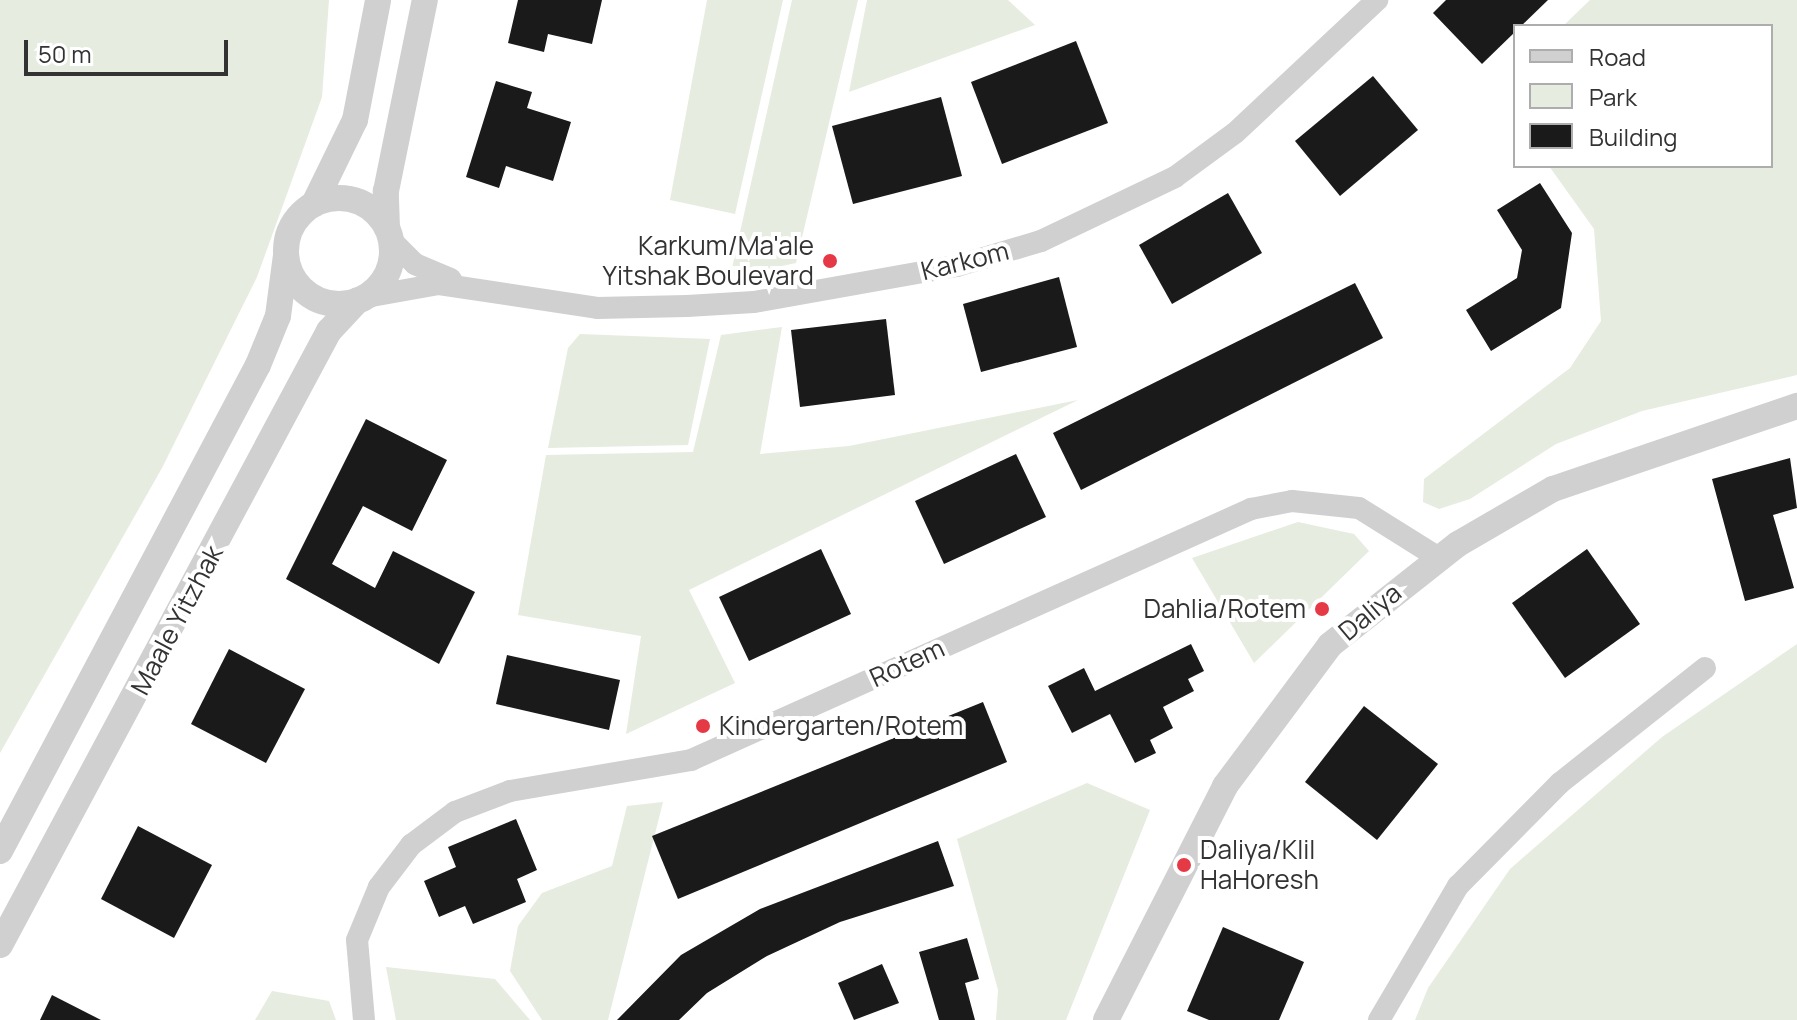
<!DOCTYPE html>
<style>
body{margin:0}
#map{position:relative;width:1797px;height:1020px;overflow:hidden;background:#fff;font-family:Manrope,sans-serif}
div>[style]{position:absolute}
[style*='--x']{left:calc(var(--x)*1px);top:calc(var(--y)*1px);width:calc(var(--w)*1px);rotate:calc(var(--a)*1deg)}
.green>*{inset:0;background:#e6ecdf}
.building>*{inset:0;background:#1a1a1a}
.minor>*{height:22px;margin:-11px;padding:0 11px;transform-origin:11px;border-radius:11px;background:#d0d0d0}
.tertiary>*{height:26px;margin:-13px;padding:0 13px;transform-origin:13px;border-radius:13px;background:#d0d0d0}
.tertiary>.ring{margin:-13px;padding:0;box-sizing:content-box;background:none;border:26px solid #d0d0d0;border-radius:50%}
.dots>*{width:22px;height:22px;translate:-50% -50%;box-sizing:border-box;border:4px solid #fff;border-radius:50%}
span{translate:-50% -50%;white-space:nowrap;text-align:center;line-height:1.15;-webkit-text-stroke:8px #fff;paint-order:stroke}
.poi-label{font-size:26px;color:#333}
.right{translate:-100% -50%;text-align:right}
.left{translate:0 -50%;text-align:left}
.street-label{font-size:26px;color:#333}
.legend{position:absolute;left:1513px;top:24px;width:260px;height:144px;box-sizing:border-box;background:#fff;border:2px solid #adadad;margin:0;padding:10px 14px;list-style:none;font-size:24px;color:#333}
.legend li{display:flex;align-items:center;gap:16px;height:40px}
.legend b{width:40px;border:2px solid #adadad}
.scale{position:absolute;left:24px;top:40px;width:204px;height:36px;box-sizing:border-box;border:4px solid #333;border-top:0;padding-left:10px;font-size:24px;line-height:28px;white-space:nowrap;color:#333;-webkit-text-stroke:6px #fff;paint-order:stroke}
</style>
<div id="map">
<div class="green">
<i style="clip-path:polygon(0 0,329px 0,322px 97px,257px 277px,162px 468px,0 753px)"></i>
<i style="clip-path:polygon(707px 0,783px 0,735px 214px,670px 200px)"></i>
<i style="clip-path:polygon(792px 0,858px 0,796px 263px,730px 277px)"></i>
<i style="clip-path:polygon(867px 0,1008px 0,1035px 25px,849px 92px)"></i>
<i style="clip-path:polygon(1590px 0,1797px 0,1797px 375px,1642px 411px,1556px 444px,1470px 499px,1439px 509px,1423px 502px,1424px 479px,1570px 368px,1601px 321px,1594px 229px,1549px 166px,1771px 166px,1771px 26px,1563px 26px)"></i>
<i style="clip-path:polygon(782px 327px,760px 454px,849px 446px,1078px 400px,689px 590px,735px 683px,626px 734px,641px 636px,518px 615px,546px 455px,693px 452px,721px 335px)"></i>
<i style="clip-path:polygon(580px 334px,710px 339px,688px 445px,548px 448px,568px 348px)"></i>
<i style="clip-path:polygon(1298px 522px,1354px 534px,1369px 551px,1254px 663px,1192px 558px)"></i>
<i style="clip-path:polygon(1797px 644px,1797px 1020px,1415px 1020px,1428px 988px,1510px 869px,1662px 737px)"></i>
<i style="clip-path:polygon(1087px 783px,1150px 810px,1066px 1020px,996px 1020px,998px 990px,957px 839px)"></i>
<i style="clip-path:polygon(663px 802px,608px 1020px,542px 1020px,510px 971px,518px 926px,542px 893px,612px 866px,627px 806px)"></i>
<i style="clip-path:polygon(386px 967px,495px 979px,530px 1020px,396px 1020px)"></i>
<i style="clip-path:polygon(272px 991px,329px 1001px,336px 1020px,255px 1020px)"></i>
</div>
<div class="building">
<i style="clip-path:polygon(518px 0,602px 0,592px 44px,548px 34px,544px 52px,508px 43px)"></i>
<i style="clip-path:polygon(1446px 0,1548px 0,1482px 64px,1433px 13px)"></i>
<i style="clip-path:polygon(1076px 41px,1108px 123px,1002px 164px,971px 82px)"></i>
<i style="clip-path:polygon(1373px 76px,1418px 130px,1340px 196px,1295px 141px)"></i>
<i style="clip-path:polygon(496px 81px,532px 92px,527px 108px,571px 122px,553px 181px,506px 166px,499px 188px,466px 177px)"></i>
<i style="clip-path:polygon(941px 97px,962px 176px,853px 204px,832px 126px)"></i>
<i style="clip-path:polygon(1540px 183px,1572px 233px,1561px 308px,1491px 351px,1466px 310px,1517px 278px,1522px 250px,1497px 210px)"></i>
<i style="clip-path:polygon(1228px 193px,1262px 253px,1172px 304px,1139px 245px)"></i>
<i style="clip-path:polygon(1059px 277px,1077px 347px,981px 372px,963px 304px)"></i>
<i style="clip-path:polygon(1355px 283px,1383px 338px,1081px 490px,1053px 433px)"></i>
<i style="clip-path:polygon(886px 319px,895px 395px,800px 407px,791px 330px)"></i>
<i style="clip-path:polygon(366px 419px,447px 460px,412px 531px,363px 506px,332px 564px,375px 588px,393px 551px,475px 592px,439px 664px,286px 579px)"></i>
<i style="clip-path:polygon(1016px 454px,1046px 517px,944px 564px,915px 501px)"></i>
<i style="clip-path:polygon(1790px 458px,1797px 508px,1773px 515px,1794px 588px,1745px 601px,1712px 479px)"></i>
<i style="clip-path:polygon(821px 549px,851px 614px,749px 661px,719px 597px)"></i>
<i style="clip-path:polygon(1587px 549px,1640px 624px,1565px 678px,1512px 603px)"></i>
<i style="clip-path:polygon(1191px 644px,1204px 671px,1188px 679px,1194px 691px,1163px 707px,1173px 728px,1150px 740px,1156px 753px,1135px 763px,1110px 714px,1072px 733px,1048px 686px,1084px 668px,1095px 691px)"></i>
<i style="clip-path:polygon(229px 649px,305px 689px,266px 763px,191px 724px)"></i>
<i style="clip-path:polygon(507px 655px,620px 680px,609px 730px,496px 704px)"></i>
<i style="clip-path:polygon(983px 702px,1007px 762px,678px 899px,652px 836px)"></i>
<i style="clip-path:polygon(1364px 706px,1438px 764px,1377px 840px,1305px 782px)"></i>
<i style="clip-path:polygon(516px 819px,537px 870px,517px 879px,526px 902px,473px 924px,465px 906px,439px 917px,424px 881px,456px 867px,448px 847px)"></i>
<i style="clip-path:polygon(138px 826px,212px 865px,174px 938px,101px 899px)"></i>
<i style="clip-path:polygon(938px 841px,954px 886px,840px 922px,767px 956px,707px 993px,679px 1020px,617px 1020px,681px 955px,760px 909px)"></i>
<i style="clip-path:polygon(1223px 927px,1304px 962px,1279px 1020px,1209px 1020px,1187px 1011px)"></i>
<i style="clip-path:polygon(967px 938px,979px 979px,965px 983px,975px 1020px,939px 1020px,919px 952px)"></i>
<i style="clip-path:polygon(882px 964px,899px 1003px,854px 1020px,838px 983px)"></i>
<i style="clip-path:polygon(52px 995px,101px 1020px,40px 1020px)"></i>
</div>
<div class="minor">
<i style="--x:390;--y:239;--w:35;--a:45"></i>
<i style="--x:415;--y:264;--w:39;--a:23"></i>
<i style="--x:366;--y:297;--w:74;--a:-10.1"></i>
<i style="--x:439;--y:284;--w:160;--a:8.6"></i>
<i style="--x:597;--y:308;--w:90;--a:-1.3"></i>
<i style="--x:687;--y:306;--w:67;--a:-3.4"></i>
<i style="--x:754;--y:302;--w:206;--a:-10.1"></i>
<i style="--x:957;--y:266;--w:88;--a:-16.6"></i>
<i style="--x:1041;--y:241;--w:148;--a:-25.5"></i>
<i style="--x:1175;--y:177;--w:74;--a:-36.3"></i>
<i style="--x:1235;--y:133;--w:195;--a:-43.1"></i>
<i style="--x:364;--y:1020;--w:80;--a:-95"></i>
<i style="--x:357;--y:940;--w:57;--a:-67.5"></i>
<i style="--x:379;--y:887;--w:53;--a:-52.7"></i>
<i style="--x:411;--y:845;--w:55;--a:-36.9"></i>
<i style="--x:455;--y:812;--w:59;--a:-20.9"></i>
<i style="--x:510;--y:791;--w:184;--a:-9.7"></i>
<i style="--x:691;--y:760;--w:614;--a:-24.14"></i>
<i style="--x:1251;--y:509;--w:42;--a:-11"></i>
<i style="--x:1292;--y:501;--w:67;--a:6"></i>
<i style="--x:1359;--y:508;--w:94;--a:32"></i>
<i style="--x:1379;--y:1020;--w:156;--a:-59.5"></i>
<i style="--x:1458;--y:886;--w:145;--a:-45.3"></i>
<i style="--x:1560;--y:783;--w:185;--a:-38.4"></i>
</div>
<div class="tertiary">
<i class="ring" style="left:286px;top:198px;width:80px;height:80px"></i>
<i style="--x:314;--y:204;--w:93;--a:-64"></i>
<i style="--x:355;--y:120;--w:122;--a:-79.1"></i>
<i style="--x:387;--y:228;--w:37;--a:-92"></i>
<i style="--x:386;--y:191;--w:195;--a:-78.5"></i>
<i style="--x:0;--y:851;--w:550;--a:-62.04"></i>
<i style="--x:258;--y:365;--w:53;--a:-67.8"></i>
<i style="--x:278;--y:316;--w:62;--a:-82.5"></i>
<i style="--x:0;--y:945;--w:697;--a:-61.82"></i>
<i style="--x:329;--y:331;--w:42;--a:-46.9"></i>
<i style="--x:1106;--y:1020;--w:263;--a:-63"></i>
<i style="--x:1225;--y:786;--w:176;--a:-53.3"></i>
<i style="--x:1330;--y:645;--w:163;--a:-38.3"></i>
<i style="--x:1458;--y:544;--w:110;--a:-30.1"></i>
<i style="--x:1553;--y:489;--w:258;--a:-18.8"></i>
</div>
<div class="dots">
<i style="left:830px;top:261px;background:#e63946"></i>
<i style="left:1322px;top:609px;background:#e63946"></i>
<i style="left:703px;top:726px;background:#e63946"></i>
<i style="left:1184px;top:865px;background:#e63946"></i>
</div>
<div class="poi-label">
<span class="right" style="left:814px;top:261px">Karkum/Ma'ale<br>Yitshak Boulevard</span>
<span class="right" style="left:1306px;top:609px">Dahlia/Rotem</span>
<span class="left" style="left:719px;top:726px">Kindergarten/Rotem</span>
<span class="left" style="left:1200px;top:865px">Daliya/Klil<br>HaHoresh</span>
</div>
<div class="street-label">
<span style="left:965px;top:261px;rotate:-14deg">Karkom</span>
<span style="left:1370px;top:612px;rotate:-40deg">Daliya</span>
<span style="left:177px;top:620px;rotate:-62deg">Maale Yitzhak</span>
<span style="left:907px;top:663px;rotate:-25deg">Rotem</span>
</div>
<ul class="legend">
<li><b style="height:10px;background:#d0d0d0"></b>Road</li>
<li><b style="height:22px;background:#e6ecdf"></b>Park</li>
<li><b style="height:22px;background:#1a1a1a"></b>Building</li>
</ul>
<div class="scale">50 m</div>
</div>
